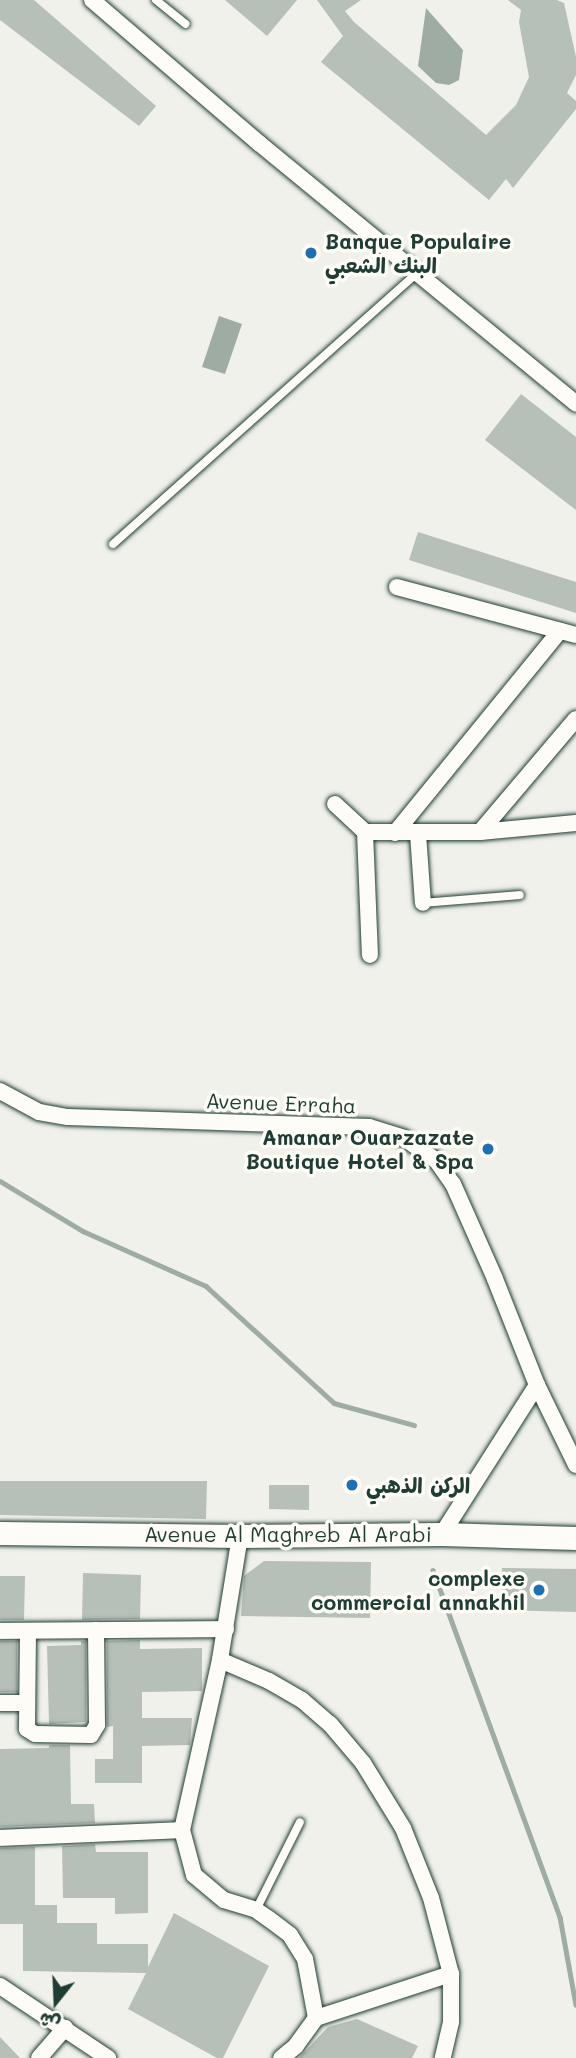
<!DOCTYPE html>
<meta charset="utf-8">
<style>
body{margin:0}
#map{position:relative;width:576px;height:2058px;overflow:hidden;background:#f0f1eb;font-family:Mali,"Playpen Sans Arabic",sans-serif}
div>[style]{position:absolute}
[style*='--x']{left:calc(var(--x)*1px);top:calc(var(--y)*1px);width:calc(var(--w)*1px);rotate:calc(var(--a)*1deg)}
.water>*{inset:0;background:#9faca4}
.stream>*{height:4.5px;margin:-2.25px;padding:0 2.25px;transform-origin:2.25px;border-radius:2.25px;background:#9faca4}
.building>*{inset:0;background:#b6bfb8}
.roads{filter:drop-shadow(0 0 2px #1f3d34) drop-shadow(0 0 2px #1f3d34)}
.service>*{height:8px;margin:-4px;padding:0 4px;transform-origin:4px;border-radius:4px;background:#fdfcf7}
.minor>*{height:16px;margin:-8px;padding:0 8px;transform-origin:8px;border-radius:8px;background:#fdfcf7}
.secondary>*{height:23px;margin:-11.5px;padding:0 11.5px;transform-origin:11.5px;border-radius:11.5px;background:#fdfcf7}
.dots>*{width:19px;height:19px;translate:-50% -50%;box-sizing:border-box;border:4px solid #fdfcf7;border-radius:50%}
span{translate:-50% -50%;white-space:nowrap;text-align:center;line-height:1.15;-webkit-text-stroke:7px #fdfcf7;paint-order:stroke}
.poi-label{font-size:21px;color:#1f3d34;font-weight:700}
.left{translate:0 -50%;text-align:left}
.right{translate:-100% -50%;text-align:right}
.street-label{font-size:21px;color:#1f3d34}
.north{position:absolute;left:21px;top:1967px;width:70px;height:70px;-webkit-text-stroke:5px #fdfcf7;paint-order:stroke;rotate:198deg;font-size:19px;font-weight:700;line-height:28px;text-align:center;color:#1f3d34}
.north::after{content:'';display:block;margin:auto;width:24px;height:32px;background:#1f3d34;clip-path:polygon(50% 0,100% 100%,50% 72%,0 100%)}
</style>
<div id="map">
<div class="water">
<i style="clip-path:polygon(426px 8px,463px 50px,459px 80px,449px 85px,436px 83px,418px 66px)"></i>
<i style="clip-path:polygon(219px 316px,242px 324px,225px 374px,202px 367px)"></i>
</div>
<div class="stream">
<i style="--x:0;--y:1181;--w:97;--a:31.1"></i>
<i style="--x:83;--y:1231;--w:135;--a:24.1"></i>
<i style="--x:206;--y:1286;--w:173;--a:42.4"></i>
<i style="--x:334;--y:1403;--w:83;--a:15.4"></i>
<i style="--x:433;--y:1570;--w:370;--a:69.9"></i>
<i style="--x:560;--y:1917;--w:89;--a:79.7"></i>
</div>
<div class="building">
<i style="clip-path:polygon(0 0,34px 0,156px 106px,139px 126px,0 20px)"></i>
<i style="clip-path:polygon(225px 0,297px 0,267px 36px)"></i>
<i style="clip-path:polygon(317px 0,361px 0,345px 11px,354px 22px,486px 135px,516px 105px,529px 77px,519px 22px,521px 10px,508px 0,557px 0,564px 3px,576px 57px,576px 75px,567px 93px,576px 101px,576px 109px,513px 188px,506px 179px,489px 200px,321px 62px,343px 36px)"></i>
<i style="clip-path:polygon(521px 394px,576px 437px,576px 510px,485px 440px)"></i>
<i style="clip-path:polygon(418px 532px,576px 582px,576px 613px,409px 560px)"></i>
<i style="clip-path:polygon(0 1481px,207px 1481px,206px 1519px,0 1515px)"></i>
<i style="clip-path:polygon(269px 1485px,309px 1485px,309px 1510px,269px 1509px)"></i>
<i style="clip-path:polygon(264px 1561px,371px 1562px,370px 1618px,241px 1616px,244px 1576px)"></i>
<i style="clip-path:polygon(502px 1568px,576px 1569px,576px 1612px,501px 1610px)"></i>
<i style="clip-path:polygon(83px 1573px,141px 1575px,140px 1619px,82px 1620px)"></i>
<i style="clip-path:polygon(0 1576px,25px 1576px,24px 1620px,0 1620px)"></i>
<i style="clip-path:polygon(140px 1640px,140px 1649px,202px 1648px,202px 1691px,142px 1692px,142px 1718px,192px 1718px,190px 1745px,142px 1746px,142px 1783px,95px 1783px,95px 1759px,113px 1759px,113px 1726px,107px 1727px,107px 1641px)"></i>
<i style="clip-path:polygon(0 1641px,17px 1641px,17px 1692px,0 1692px)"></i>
<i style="clip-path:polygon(81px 1641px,86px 1641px,86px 1722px,49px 1724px,47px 1646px,81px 1645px)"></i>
<i style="clip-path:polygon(49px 1745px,70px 1745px,71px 1804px,94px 1804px,95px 1823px,0 1827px,0 1749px,49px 1748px)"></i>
<i style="clip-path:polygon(95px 1844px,96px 1852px,148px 1852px,148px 1913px,115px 1914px,115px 1898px,63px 1898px,62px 1846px)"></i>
<i style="clip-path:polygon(35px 1847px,35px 1905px,57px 1905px,57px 1923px,97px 1923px,97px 1944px,148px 1944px,148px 1967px,174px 1913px,269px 1966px,223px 2058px,217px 2058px,128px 2009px,146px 1973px,23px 1971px,23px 1924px,0 1924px,0 1848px)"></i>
<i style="clip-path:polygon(357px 2019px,418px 2046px,412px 2058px,299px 2058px,328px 2027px)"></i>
<i style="clip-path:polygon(0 2037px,20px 2058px,0 2058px)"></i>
</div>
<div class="roads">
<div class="service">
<i style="--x:156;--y:0;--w:38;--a:39"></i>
<i style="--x:113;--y:544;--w:407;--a:-41.7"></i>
<i style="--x:423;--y:903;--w:97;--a:-4.7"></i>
<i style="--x:256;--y:1910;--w:98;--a:-63.4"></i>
</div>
<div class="minor">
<i style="--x:92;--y:0;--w:221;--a:40.6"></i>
<i style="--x:260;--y:144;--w:409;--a:39.4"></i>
<i style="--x:397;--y:587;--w:185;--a:15"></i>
<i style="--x:335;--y:804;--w:41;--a:43"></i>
<i style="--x:365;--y:832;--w:115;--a:0"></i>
<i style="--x:480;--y:832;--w:96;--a:-5.4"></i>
<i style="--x:365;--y:832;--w:123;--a:87.7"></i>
<i style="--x:480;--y:832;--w:148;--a:-49.7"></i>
<i style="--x:395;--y:833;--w:261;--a:-50.8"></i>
<i style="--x:418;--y:834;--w:69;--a:85.9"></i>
<i style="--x:0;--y:1091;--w:44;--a:28.3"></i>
<i style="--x:39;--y:1112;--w:29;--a:10"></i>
<i style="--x:68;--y:1117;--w:301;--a:1.9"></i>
<i style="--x:369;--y:1127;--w:37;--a:17"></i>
<i style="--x:404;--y:1138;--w:39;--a:35"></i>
<i style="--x:436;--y:1160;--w:29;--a:55"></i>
<i style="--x:453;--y:1184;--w:104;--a:66.1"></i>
<i style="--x:495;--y:1279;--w:114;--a:68.4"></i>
<i style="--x:537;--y:1385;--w:89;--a:64"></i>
<i style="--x:442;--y:1534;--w:177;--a:-57.5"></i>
<i style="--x:240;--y:1536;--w:126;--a:99.2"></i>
<i style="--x:220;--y:1660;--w:174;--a:102.6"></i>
<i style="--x:182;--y:1830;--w:47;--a:75.1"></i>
<i style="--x:194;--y:1875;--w:39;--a:40"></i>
<i style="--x:224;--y:1900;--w:34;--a:17"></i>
<i style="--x:256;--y:1910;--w:16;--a:35"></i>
<i style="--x:269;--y:1919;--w:26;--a:37"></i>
<i style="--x:290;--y:1935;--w:28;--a:58"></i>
<i style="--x:305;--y:1959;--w:60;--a:79.4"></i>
<i style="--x:316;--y:2018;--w:34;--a:126"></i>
<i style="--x:296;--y:2046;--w:19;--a:141"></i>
<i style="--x:0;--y:1631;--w:226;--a:-0.5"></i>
<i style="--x:28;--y:1631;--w:98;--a:90.6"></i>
<i style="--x:27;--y:1729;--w:9;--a:32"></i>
<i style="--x:35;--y:1734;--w:56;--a:1"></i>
<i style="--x:91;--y:1735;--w:12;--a:-59"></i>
<i style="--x:97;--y:1725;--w:95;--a:-90.6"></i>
<i style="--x:220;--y:1660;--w:53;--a:23.2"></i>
<i style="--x:269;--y:1681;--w:38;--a:30"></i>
<i style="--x:302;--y:1700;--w:37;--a:41"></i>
<i style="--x:330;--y:1724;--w:51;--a:49.8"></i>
<i style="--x:363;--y:1763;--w:76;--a:58.4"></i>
<i style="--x:403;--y:1828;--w:75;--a:68.2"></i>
<i style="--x:431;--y:1898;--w:79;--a:75.3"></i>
<i style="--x:451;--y:1974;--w:48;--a:90"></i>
<i style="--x:451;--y:2022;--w:37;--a:103"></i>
<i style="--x:0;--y:1703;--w:26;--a:0"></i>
<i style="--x:0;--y:1838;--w:182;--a:-2.5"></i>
<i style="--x:0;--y:1986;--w:130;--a:33.7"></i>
<i style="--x:316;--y:2018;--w:142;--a:-18.1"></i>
<i style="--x:39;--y:2058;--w:40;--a:-49"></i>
</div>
<div class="secondary">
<i style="--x:0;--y:1533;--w:240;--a:0.7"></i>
<i style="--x:240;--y:1536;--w:202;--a:-0.6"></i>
<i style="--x:442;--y:1534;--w:134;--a:1.7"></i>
</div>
</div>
<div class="dots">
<i style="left:311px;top:253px;background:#1f6fb2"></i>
<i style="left:488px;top:1149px;background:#1f6fb2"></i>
<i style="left:352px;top:1485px;background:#1f6fb2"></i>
<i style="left:539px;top:1590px;background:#1f6fb2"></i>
</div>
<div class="poi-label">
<span class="left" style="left:325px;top:253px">Banque Populaire<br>البنك الشعبي</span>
<span class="right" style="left:474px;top:1149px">Amanar Ouarzazate<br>Boutique Hotel &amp; Spa</span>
<span class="left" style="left:366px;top:1485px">الركن الذهبي</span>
<span class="right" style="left:525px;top:1590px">complexe<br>commercial annakhil</span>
</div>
<div class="street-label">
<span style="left:281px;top:1103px;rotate:2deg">Avenue Erraha</span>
<span style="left:288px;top:1534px">Avenue Al Maghreb Al Arabi</span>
</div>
<div class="north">ش</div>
</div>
